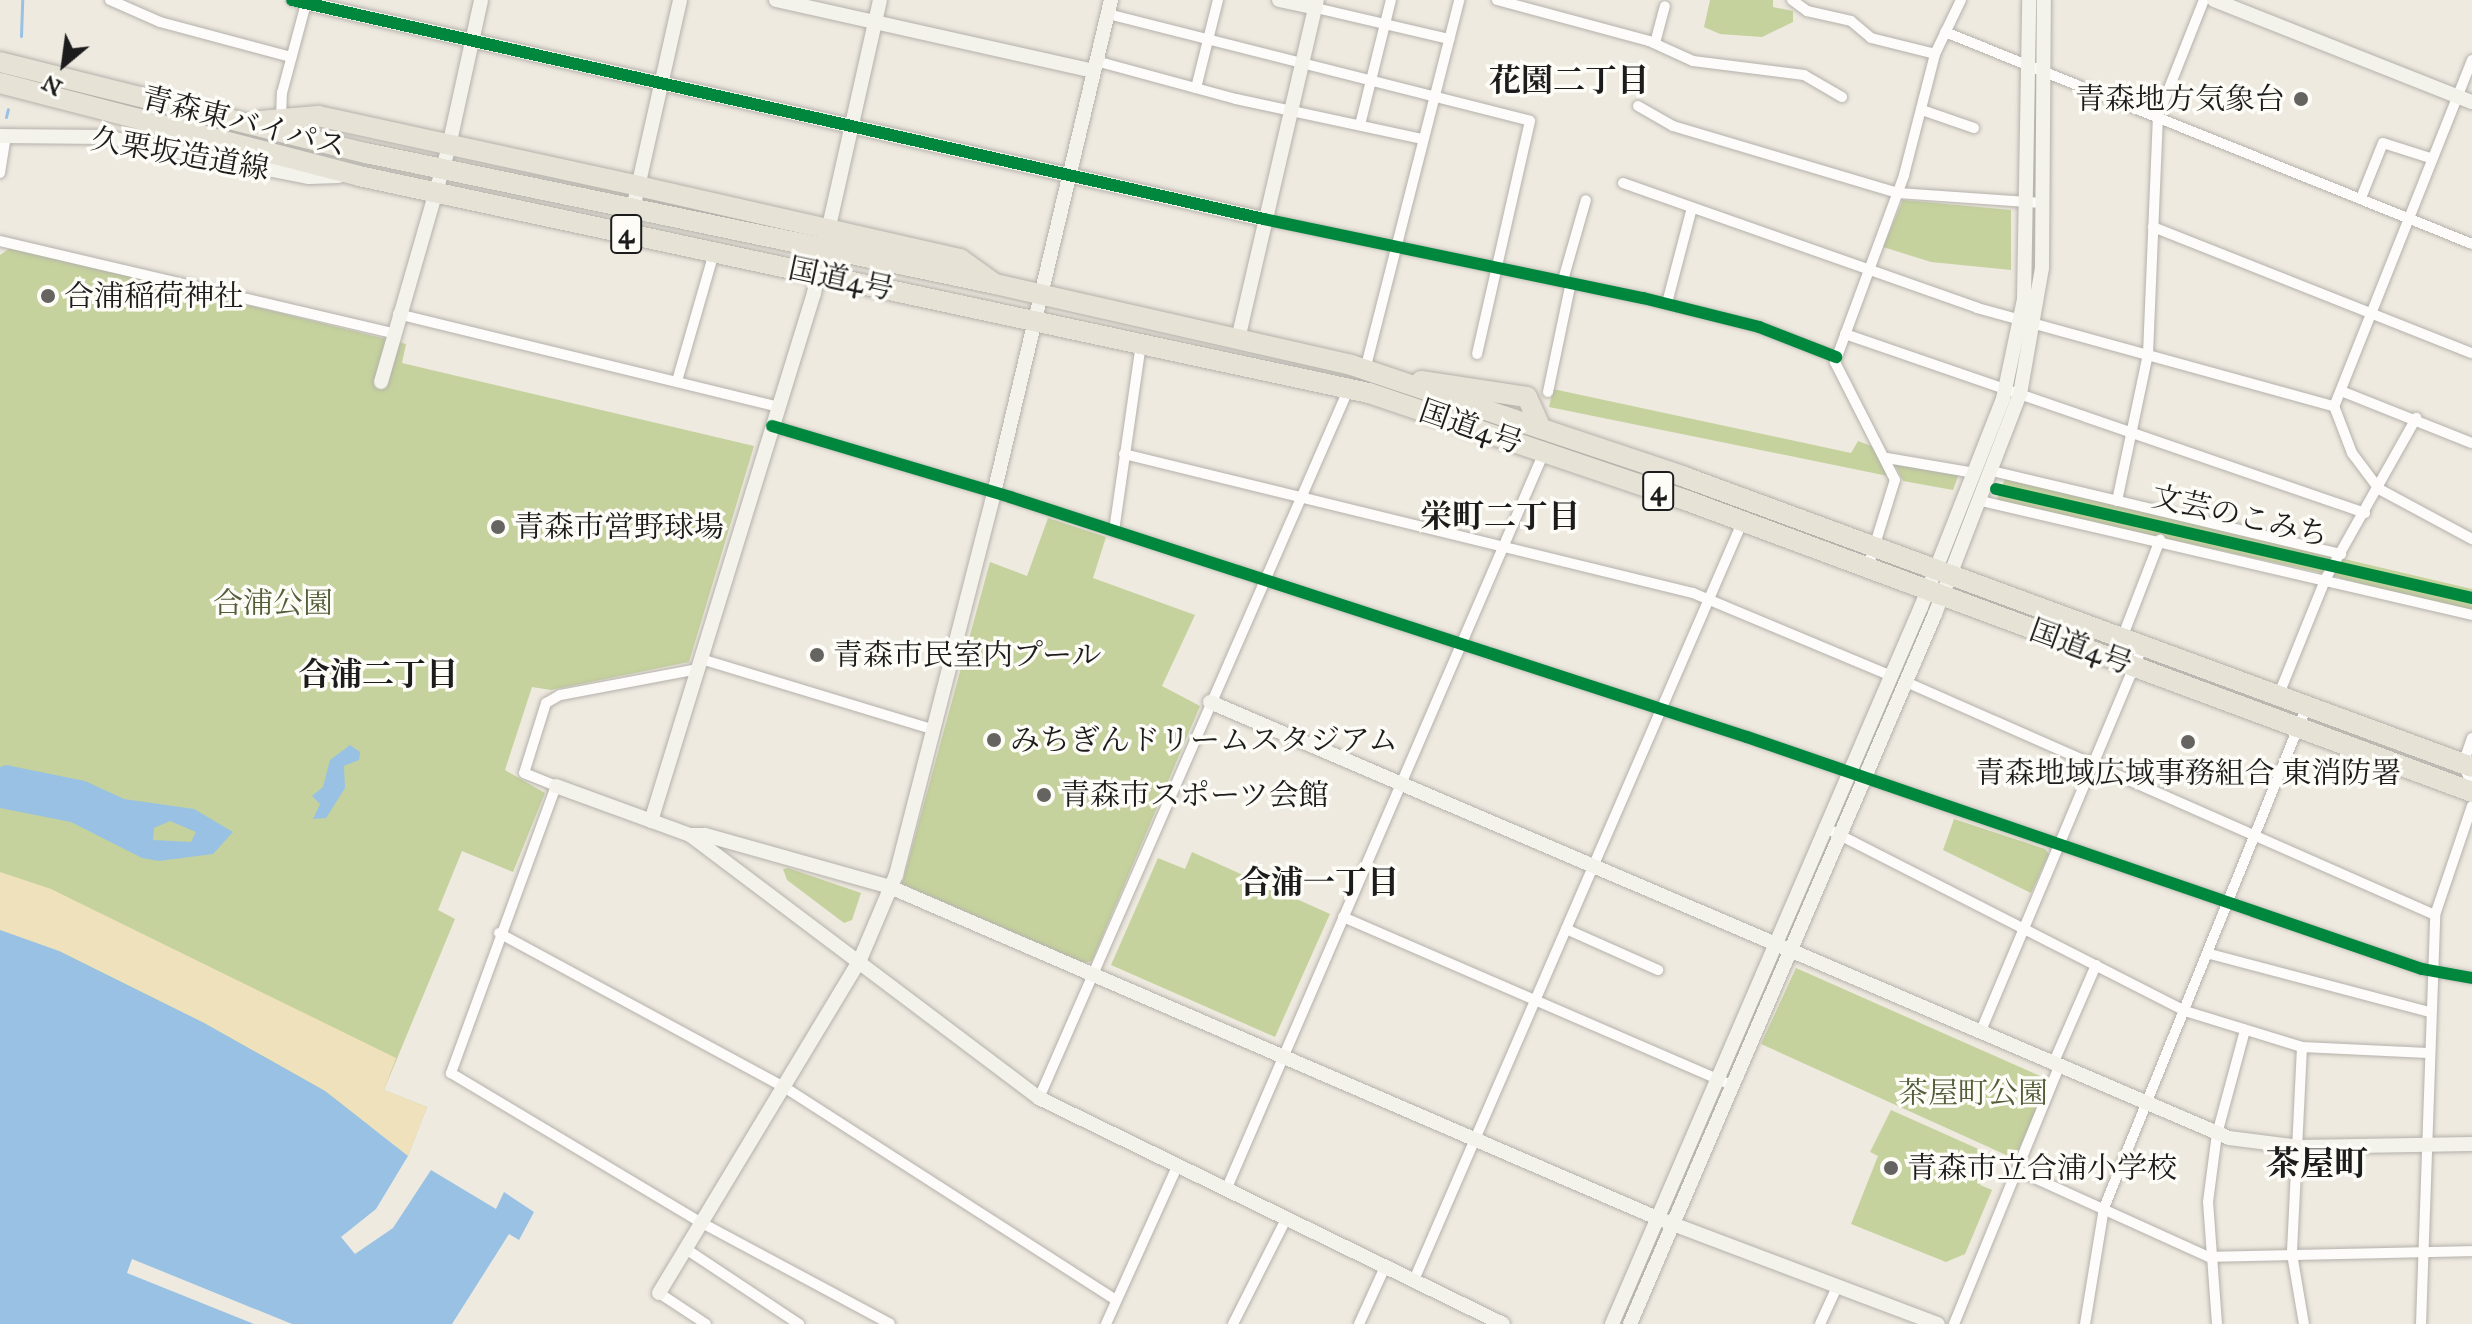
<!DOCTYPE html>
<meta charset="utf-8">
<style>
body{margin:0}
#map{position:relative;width:2472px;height:1324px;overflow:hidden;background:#efeae0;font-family:"IM FELL Great Primer","Noto Serif JP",serif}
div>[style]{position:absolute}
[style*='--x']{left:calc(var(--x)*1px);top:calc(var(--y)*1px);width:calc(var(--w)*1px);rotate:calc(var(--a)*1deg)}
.green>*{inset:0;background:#c5d29d}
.sand>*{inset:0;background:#eee1bc}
.water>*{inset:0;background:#98c1e4}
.pier>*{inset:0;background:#efeae0}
.stream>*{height:3px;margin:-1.5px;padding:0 1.5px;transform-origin:1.5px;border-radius:1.5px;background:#98c1e4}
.roads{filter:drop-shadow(0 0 2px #b4b1ab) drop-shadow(0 0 2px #b4b1ab)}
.street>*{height:10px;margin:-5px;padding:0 5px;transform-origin:5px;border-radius:5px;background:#fdfcfa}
.secondary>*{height:14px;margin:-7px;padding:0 7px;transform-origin:7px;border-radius:7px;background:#f3f2eb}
.highway>*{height:20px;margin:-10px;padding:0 10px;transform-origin:10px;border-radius:10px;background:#e6e2d6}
.cycleway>*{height:12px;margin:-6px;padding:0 6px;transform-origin:6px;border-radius:6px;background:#00873e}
.dots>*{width:22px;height:22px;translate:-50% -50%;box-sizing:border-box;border:4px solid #fdfcf7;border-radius:50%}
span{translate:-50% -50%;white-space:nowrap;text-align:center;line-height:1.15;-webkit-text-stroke:7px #fdfcf7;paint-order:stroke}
.shield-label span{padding:2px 6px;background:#fdfcf7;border:2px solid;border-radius:6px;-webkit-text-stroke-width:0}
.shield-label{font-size:28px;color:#1c1c1c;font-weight:700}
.poi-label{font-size:30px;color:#1c1c1c}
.right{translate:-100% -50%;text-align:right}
.left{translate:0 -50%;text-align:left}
.street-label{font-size:30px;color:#1c1c1c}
.park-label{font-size:30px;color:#525d3a}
.neighbourhood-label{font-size:32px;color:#1c1c1c;font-weight:700}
.quarter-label{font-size:34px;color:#1c1c1c;font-weight:700}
.north{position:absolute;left:24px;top:24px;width:80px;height:80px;-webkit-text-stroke:6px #fdfcf7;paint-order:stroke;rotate:209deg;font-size:22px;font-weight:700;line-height:32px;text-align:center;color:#1c1c1c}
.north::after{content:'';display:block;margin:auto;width:28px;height:36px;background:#1c1c1c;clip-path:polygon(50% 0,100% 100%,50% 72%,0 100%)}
</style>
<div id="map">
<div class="green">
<i style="clip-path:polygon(1710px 0,1773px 0,1773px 7px,1793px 11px,1793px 22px,1762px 37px,1720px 34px,1704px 27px)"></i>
<i style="clip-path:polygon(1903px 200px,2011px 210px,2011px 270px,1931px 262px,1883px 247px)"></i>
<i style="clip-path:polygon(12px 247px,406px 344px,402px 363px,754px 446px,689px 662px,551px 690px,532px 687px,505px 770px,545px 793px,513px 872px,462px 851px,438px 910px,455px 919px,384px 1090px,427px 1107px,408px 1156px,376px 1130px,59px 951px,0 930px,0 255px)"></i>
<i style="clip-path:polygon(1553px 389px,1851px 453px,1858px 441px,1874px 447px,1888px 476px,1549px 407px)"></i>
<i style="clip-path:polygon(1894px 462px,1960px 471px,1953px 490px,1903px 481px)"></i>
<i style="clip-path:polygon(2005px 479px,2472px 589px,2472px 614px,2322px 573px,1996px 501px)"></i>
<i style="clip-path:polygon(1048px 518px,1106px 537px,1093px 578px,1195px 615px,1162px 686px,1200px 706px,1092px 961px,1084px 963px,902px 884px,990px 562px,1027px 576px)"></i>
<i style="clip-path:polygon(1954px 819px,2045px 849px,2049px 854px,2031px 893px,1943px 850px)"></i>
<i style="clip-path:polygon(1192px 852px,1330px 914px,1275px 1037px,1111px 965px,1158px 858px,1185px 869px)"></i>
<i style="clip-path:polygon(788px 868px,861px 893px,852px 920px,844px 923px,787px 880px,783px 869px)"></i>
<i style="clip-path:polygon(1796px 968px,2040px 1076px,2046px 1087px,2015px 1159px,1761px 1044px)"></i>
<i style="clip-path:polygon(1891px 1110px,1994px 1156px,1980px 1185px,1992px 1190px,1965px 1254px,1946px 1262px,1851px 1224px,1878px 1156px,1870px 1152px)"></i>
</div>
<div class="sand">
<i style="clip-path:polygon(0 872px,51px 889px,396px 1058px,384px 1090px,427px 1107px,408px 1156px,325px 1091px,204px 1023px,59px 951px,0 930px)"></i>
</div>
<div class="water">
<i style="clip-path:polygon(350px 745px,360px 752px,359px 760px,344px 766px,345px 788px,326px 818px,313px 819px,320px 804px,312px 796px,323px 787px,330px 760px)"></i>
<i style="clip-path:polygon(evenodd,6px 765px,85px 781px,124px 799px,194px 809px,233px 832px,213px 854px,159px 861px,142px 858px,71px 822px,0 808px,0 767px,6px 765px,170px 821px,196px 832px,191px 842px,153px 840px,154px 828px,170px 821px)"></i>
<i style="clip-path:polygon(0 930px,59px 951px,204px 1023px,325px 1091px,408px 1156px,376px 1209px,341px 1237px,355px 1254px,393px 1228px,431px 1170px,496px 1209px,504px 1192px,534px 1212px,519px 1240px,509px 1234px,452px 1324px,0 1324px)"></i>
</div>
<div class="pier">
<i style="clip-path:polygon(132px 1259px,292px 1324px,254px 1324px,127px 1273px)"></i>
</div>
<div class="stream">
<i style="--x:21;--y:36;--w:36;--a:-88"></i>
<i style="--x:6;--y:117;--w:8;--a:-76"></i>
</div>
<div class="roads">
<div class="street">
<i style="--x:110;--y:0;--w:55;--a:23.7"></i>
<i style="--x:160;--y:22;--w:136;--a:15"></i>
<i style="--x:292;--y:0;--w:14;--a:12"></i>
<i style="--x:1497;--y:0;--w:157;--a:15.1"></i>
<i style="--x:1649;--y:41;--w:48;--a:24.4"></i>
<i style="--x:1693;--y:61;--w:112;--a:7.2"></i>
<i style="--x:1804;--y:75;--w:44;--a:30.1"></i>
<i style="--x:1792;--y:0;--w:19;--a:36"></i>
<i style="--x:1807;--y:11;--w:45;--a:12.8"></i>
<i style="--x:1851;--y:21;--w:26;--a:40"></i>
<i style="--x:1871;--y:38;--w:66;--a:14"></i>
<i style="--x:1316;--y:8;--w:137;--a:13.1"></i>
<i style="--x:1108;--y:14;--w:435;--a:14.2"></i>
<i style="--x:1530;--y:121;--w:239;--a:102.8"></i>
<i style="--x:1945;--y:32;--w:568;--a:21.91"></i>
<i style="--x:1655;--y:43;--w:38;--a:-75"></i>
<i style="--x:2472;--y:60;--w:373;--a:111.7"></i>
<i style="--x:2334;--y:406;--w:50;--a:69"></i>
<i style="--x:2352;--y:453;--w:45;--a:53.1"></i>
<i style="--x:2379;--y:489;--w:106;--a:28.3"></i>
<i style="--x:1096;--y:61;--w:145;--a:15.2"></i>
<i style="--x:1236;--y:99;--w:191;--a:12.1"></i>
<i style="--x:1196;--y:88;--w:91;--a:-76"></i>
<i style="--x:1638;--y:106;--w:40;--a:29.7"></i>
<i style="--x:1673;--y:126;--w:235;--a:16.6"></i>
<i style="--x:1898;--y:193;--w:144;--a:4"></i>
<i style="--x:1922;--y:110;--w:55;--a:19.1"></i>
<i style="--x:281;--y:118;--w:25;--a:-88"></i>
<i style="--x:282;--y:93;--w:96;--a:-75"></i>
<i style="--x:1360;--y:125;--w:129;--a:-76.1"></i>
<i style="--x:0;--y:173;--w:38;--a:-81"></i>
<i style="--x:1623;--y:183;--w:375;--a:19.4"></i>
<i style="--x:1977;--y:308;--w:370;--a:15.4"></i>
<i style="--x:2361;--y:198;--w:59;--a:-68.2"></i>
<i style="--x:2383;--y:143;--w:52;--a:17.7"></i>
<i style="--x:1264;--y:219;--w:387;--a:11.8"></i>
<i style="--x:1643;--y:298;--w:120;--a:14"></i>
<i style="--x:1759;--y:327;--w:83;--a:21.3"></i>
<i style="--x:2153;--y:227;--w:343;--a:21.6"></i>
<i style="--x:0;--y:241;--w:404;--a:13.2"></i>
<i style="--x:1563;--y:280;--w:83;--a:-74"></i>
<i style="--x:1667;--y:303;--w:98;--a:-75.3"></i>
<i style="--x:398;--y:314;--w:392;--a:13.7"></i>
<i style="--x:1845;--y:334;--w:550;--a:19"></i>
<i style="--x:1365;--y:370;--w:382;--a:-75.7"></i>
<i style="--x:677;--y:381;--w:133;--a:-73.9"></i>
<i style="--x:2341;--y:391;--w:141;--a:21.7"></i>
<i style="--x:1548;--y:392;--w:112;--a:-78.2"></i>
<i style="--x:772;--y:426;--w:248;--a:16.6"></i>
<i style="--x:1010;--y:497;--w:775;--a:18.04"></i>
<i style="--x:1747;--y:737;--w:714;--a:18.97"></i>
<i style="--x:2422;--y:969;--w:51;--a:10.2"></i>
<i style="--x:1124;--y:454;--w:586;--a:13.73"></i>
<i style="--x:1693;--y:593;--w:215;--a:22.7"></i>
<i style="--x:1887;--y:458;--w:89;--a:9.7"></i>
<i style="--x:1992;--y:471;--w:359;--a:13.4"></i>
<i style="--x:1981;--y:501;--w:504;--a:13.07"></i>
<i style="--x:2117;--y:501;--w:150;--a:-78.1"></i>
<i style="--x:2148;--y:354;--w:238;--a:-87.6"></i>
<i style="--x:2158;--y:116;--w:125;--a:-68.4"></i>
<i style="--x:1114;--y:531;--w:190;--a:-81.8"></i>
<i style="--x:1868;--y:567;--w:91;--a:-72.8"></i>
<i style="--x:1895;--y:480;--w:132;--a:-117"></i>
<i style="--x:1835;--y:362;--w:199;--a:-69.7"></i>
<i style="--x:1904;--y:175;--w:125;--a:-75.6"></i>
<i style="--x:1935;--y:54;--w:60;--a:-64.3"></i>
<i style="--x:701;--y:659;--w:241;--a:16.9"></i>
<i style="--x:2114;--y:659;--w:128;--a:-68.9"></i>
<i style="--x:698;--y:669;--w:140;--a:169.3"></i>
<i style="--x:560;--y:695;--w:16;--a:150"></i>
<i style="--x:546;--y:703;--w:73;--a:107.4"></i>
<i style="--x:524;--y:773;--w:35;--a:22"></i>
<i style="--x:556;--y:786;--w:306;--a:110.1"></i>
<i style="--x:451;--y:1073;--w:292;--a:30.9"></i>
<i style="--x:702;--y:1223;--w:213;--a:28.2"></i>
<i style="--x:1906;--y:682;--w:578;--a:23.77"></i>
<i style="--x:2277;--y:699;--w:131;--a:-68"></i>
<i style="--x:2326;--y:578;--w:184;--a:-60.6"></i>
<i style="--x:2472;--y:738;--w:28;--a:109"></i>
<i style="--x:2463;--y:764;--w:23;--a:67"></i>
<i style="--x:1824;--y:827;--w:405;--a:27"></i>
<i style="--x:2185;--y:1011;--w:122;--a:17.1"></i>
<i style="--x:2302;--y:1047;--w:126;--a:2.7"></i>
<i style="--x:1343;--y:917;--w:423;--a:23.4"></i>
<i style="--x:1566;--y:929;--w:101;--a:24"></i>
<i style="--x:499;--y:933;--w:324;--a:28.4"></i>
<i style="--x:784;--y:1087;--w:394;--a:32.7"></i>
<i style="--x:2210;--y:954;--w:228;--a:14.8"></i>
<i style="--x:1980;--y:1033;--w:419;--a:-67.2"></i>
<i style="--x:2302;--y:1047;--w:207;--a:92.8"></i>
<i style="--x:2292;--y:1254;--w:71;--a:80.3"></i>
<i style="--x:2053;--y:1064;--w:108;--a:-66.5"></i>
<i style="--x:1039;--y:1098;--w:775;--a:-66.41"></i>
<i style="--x:2017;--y:1170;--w:211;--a:24.4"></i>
<i style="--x:2209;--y:1257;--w:263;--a:-1.3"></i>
<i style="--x:1226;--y:1190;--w:806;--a:-66.68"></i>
<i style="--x:686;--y:1249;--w:136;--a:33.6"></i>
<i style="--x:1414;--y:1280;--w:830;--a:-66.58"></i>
<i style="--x:659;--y:1293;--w:56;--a:33.4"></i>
<i style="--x:1106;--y:1324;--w:172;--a:-65.7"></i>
<i style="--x:1233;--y:1324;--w:118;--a:-63.2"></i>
<i style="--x:1359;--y:1324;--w:63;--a:-65.5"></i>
<i style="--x:1820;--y:1324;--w:41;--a:-65.3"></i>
<i style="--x:1954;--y:1324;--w:278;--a:-67.8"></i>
<i style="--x:2085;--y:1324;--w:118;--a:-80.7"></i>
<i style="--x:2104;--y:1208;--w:539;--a:-68"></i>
<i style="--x:2217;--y:1324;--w:122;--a:-94.2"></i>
<i style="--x:2208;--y:1202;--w:69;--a:-82.5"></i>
<i style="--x:2217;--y:1134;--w:108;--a:-74.9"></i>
<i style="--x:2421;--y:1324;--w:409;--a:-88"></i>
<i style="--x:2435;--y:915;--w:115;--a:-71.3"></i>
</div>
<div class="secondary">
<i style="--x:776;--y:0;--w:325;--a:12.6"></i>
<i style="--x:1279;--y:0;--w:38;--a:12"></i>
<i style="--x:2214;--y:0;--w:277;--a:21.6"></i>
<i style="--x:306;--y:3;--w:982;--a:12.71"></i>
<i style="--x:0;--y:136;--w:105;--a:0.5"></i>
<i style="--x:105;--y:137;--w:208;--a:11.1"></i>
<i style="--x:309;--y:177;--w:30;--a:-2"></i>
<i style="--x:633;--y:209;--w:214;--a:-77.3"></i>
<i style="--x:1238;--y:339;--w:348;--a:-76.9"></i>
<i style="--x:381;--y:382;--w:246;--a:-73.9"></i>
<i style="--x:449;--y:146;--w:149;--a:-77.6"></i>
<i style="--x:1210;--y:702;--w:1108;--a:23.16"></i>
<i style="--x:2229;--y:1138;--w:71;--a:7.3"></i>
<i style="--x:2299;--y:1147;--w:173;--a:-1"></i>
<i style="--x:556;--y:786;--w:143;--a:20.1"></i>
<i style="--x:690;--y:835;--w:437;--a:37"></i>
<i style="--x:1039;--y:1098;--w:516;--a:25.97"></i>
<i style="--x:651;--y:821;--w:553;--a:-72.84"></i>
<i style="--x:814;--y:293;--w:300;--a:-77.3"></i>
<i style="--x:690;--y:835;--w:15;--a:0"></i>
<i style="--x:705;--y:835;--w:192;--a:15.7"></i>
<i style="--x:890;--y:887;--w:835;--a:23.34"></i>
<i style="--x:1657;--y:1218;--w:300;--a:20.7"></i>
<i style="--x:659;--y:1293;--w:387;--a:-58.9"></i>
<i style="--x:859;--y:962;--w:95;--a:-67"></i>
<i style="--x:896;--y:875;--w:394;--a:-75.6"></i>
<i style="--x:994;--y:493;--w:507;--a:-76.65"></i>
<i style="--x:1612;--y:1324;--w:781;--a:-66.69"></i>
<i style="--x:1921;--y:607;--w:224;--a:-68.5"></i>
<i style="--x:2003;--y:399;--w:102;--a:-78.1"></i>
<i style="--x:2024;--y:299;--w:299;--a:-89"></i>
<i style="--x:1630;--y:1324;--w:773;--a:-66.75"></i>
<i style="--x:1935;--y:614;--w:236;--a:-68.9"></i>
<i style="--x:2020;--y:394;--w:128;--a:-80.1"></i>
<i style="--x:2042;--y:268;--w:268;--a:-89.6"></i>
</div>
<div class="highway">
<i style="--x:0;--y:62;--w:377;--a:14"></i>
<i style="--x:366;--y:153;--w:642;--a:11.76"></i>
<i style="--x:995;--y:284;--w:365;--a:12.8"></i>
<i style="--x:1351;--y:365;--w:349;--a:18.5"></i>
<i style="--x:1682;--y:476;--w:842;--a:20.22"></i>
<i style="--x:0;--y:83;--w:371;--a:14.5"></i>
<i style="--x:359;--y:176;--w:1033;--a:12.13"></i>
<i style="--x:1369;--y:393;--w:337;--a:18.7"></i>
<i style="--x:1688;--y:501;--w:836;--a:20.36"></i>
<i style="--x:260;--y:121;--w:58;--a:-4.9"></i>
<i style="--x:318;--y:116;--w:328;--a:12.3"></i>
<i style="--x:638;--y:186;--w:330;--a:12.8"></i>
<i style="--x:960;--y:259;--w:43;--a:35.5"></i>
<i style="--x:1421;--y:381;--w:107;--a:8.6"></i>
<i style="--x:1527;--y:397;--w:34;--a:66"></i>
</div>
</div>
<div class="cycleway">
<i style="--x:292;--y:0;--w:996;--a:12.7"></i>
<i style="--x:1264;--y:219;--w:387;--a:11.8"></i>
<i style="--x:1643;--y:298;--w:120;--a:14"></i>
<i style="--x:1759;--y:327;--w:83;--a:21.3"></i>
<i style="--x:772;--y:426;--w:248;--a:16.6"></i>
<i style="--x:1010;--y:497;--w:775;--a:18.04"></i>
<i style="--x:1747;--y:737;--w:714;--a:18.97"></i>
<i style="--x:2422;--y:969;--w:51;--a:10.2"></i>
<i style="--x:1996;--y:489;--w:488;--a:12.9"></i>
</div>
<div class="dots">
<i style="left:2301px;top:99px;background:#666461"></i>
<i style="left:48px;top:296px;background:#666461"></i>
<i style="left:498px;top:527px;background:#666461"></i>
<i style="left:817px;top:655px;background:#666461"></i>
<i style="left:994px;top:740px;background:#666461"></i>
<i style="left:2188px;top:742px;background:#666461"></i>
<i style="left:1044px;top:795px;background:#666461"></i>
<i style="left:1891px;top:1168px;background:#666461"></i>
</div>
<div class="shield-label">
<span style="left:626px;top:234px">4</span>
<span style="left:1658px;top:491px">4</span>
</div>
<div class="poi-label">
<span class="right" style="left:2285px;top:99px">青森地方気象台</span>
<span class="left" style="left:64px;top:296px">合浦稲荷神社</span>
<span class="left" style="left:514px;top:527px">青森市営野球場</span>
<span class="left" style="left:833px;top:655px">青森市民室内プール</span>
<span class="left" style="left:1010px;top:740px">みちぎんドリームスタジアム</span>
<span style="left:2188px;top:773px">青森地域広域事務組合 東消防署</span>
<span class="left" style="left:1060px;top:795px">青森市スポーツ会館</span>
<span class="left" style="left:1907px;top:1168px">青森市立合浦小学校</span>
</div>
<div class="street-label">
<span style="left:244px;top:122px;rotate:14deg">青森東バイパス</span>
<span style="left:180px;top:154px;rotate:10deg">久栗坂造道線</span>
<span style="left:841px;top:279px;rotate:12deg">国道4号</span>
<span style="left:1471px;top:427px;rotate:19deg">国道4号</span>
<span style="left:2240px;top:516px;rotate:13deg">文芸のこみち</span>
<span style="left:2081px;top:647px;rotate:20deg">国道4号</span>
</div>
<div class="park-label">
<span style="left:273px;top:603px">合浦公園</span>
<span style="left:1973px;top:1093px">茶屋町公園</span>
</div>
<div class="neighbourhood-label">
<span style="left:1569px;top:81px">花園二丁目</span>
<span style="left:1500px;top:517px">栄町二丁目</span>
<span style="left:378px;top:675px">合浦二丁目</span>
<span style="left:1319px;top:883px">合浦一丁目</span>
</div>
<div class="quarter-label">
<span style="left:2317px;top:1164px">茶屋町</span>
</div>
<div class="north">N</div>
</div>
